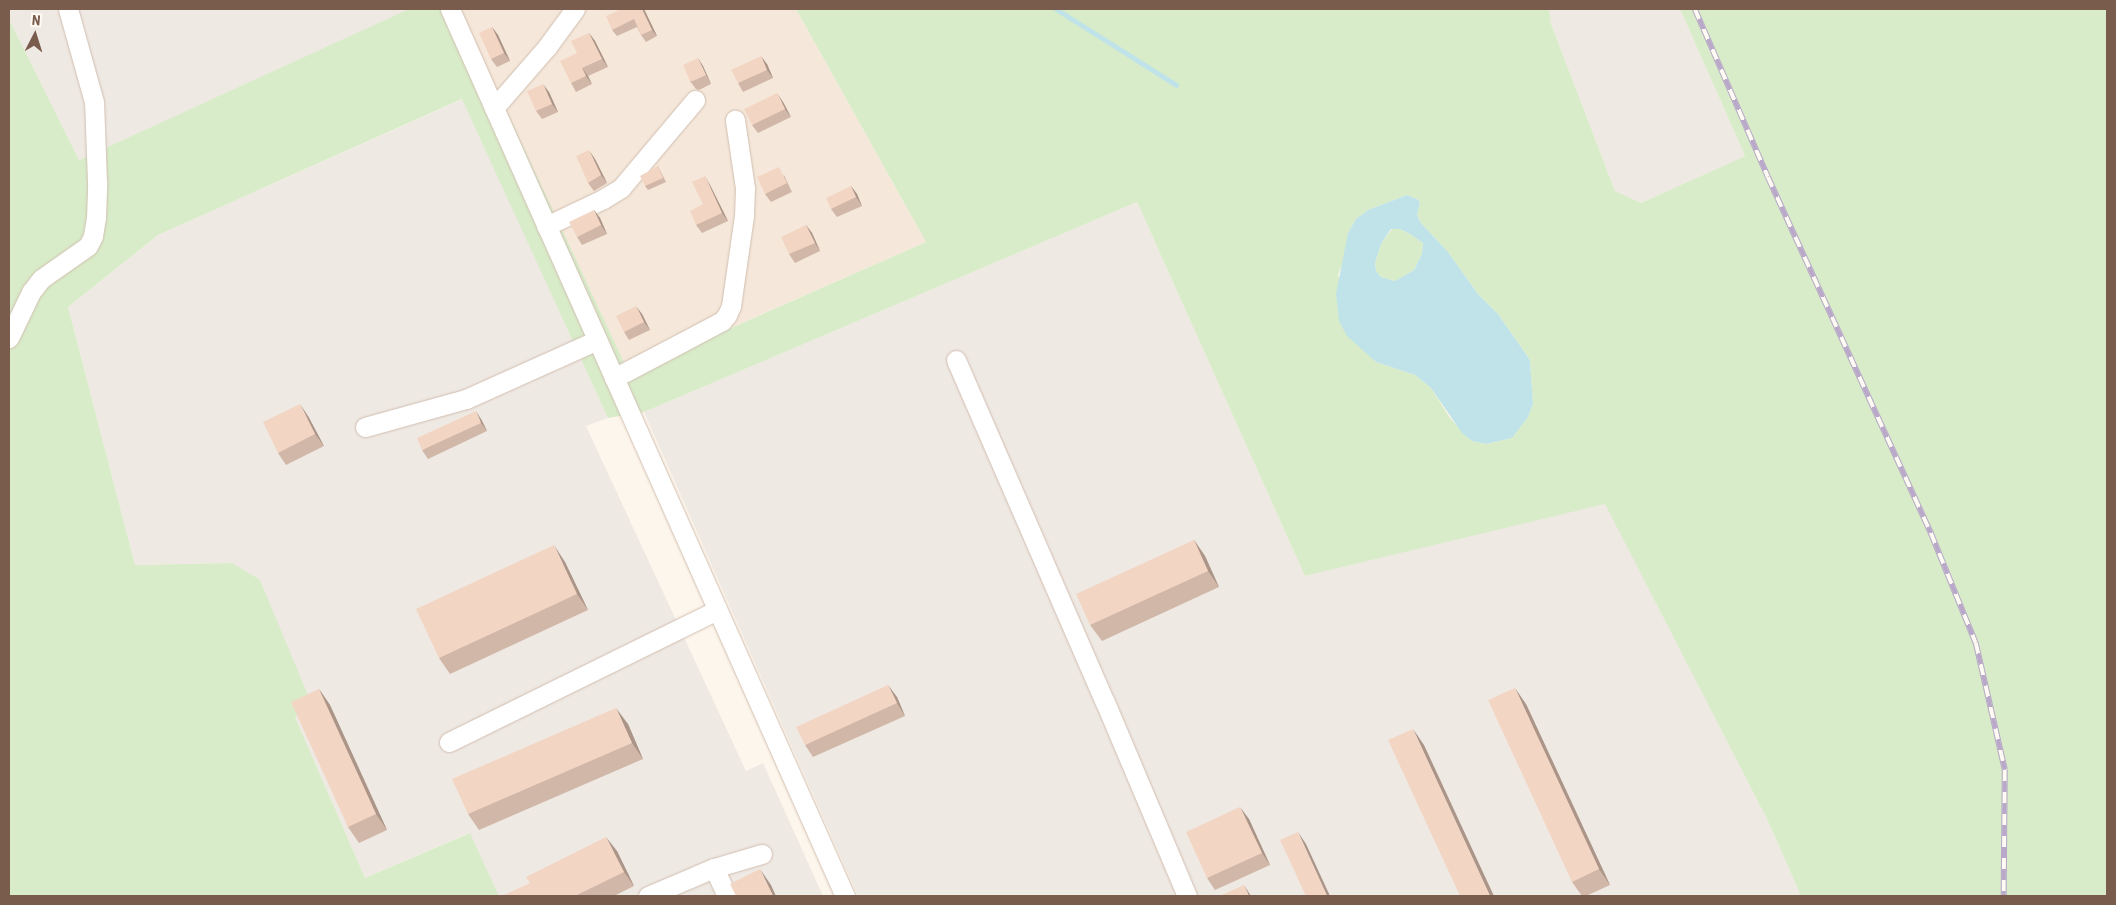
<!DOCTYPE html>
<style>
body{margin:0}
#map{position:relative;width:2116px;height:905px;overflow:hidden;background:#fdf6ec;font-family:"Roboto Condensed",sans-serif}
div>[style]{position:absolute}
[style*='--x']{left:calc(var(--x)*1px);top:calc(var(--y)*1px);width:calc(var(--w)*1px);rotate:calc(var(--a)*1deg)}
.residential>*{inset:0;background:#f5e8da}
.industrial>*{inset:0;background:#efe9e4}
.green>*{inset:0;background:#d8ecc9}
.water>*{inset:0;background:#bfe3e8}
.stream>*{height:5px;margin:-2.5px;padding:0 2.5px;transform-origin:2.5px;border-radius:2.5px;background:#bfe3e8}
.roads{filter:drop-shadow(0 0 1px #d1beb0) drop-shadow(0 0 1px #d1beb0)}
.minor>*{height:19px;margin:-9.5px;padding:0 9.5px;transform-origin:9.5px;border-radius:9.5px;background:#fff}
.rail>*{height:5.5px;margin-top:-2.75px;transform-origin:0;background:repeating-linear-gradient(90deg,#fffaf3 0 11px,#b9a8c9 0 22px);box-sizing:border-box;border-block:1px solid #b9a8c9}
.wall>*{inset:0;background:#d1b7a8}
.shaded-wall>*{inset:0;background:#aa9588}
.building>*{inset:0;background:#f3d5c3}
span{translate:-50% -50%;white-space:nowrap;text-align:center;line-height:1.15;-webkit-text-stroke:5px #fffaf3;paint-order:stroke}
.frame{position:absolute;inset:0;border:10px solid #7a5c4d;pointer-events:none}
.north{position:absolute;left:10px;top:10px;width:50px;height:50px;-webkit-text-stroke:4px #fffaf3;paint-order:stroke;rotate:5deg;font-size:14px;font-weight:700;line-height:20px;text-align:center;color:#7a5c4d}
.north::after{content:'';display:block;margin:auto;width:18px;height:22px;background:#7a5c4d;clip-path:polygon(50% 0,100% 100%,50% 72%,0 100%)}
</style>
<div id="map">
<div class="residential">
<i style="clip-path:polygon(459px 9px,796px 9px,926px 242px,628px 373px)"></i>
</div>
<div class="industrial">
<i style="clip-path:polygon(9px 9px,409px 9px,409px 10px,79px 160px,9px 19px)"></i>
<i style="clip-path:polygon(1549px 9px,1680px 9px,1745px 156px,1641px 203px,1615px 191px,1551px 24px)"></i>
<i style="clip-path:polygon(463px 99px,608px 418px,586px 426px,746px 771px,763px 763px,823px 896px,499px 896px,469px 833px,365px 878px,295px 717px,313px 708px,232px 563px,135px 565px,68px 307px,158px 235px)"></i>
<i style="clip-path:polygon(1137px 202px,1305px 576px,1605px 503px,1768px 821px,1801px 896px,858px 896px,644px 412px)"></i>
</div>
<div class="green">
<i style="clip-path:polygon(evenodd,409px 9px,459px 9px,629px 373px,926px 242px,796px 9px,1549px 9px,1551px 24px,1615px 191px,1641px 203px,1745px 156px,1680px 9px,2107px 9px,2107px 896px,1801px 896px,1768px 821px,1605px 504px,1305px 576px,1137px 202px,644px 412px,608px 418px,462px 99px,158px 235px,68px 307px,135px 565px,232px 563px,260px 580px,313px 707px,295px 717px,365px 878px,470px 833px,499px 896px,9px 896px,9px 19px,79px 160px,409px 9px,1407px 195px,1417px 199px,1420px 203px,1417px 215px,1421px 223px,1448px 252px,1478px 294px,1498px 314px,1530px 360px,1533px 404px,1528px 417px,1512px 438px,1486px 444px,1472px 441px,1450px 418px,1431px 388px,1415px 375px,1376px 362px,1371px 357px,1338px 275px,1344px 260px,1348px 233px,1356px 219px,1368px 210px,1407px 195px)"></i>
<i style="clip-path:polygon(1392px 229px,1400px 229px,1410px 234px,1423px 243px,1422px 254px,1414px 270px,1395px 281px,1381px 277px,1376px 271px,1375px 263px,1381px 244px)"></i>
</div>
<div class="water">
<i style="clip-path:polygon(evenodd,1407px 195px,1417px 199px,1420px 203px,1417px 215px,1421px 223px,1448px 252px,1478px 294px,1498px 314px,1530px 360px,1533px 404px,1528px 417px,1512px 438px,1486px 444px,1472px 441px,1462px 433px,1431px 388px,1415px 375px,1376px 362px,1347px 336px,1339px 321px,1336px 294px,1348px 233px,1356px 219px,1368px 210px,1407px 195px,1391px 229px,1400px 229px,1410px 234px,1423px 243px,1422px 254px,1414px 270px,1395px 281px,1381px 277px,1376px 271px,1375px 263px,1381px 244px,1391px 229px)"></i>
</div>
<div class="stream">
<i style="--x:1056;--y:9;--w:142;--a:32.3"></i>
</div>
<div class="roads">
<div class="minor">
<i style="--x:450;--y:9;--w:971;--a:66"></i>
<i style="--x:494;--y:108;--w:81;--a:-49"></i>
<i style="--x:547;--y:47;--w:47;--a:-53.6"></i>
<i style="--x:546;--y:226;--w:63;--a:-25.3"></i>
<i style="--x:603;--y:199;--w:21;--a:-31"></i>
<i style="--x:621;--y:188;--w:115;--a:-49.9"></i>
<i style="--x:9;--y:338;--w:51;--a:-64.4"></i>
<i style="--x:31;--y:292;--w:16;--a:-52"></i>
<i style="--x:41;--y:279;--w:57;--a:-35.1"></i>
<i style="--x:88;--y:246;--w:11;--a:-63"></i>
<i style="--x:93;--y:236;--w:18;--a:-81"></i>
<i style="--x:96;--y:218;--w:36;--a:-88"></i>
<i style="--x:97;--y:182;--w:80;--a:-92.1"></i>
<i style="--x:94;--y:102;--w:97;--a:-105.6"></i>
<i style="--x:956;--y:360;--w:373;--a:66.5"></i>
<i style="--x:1105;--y:702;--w:211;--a:67.1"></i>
<i style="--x:614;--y:378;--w:122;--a:-27.8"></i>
<i style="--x:722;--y:321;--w:8;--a:-50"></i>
<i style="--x:727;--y:315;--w:10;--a:-66"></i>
<i style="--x:731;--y:306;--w:91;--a:-81.8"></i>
<i style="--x:744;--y:216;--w:28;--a:-88"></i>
<i style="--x:745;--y:188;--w:69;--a:-98.4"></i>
<i style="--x:365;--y:427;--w:105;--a:-15.5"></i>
<i style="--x:466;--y:399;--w:144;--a:-24.2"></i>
<i style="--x:449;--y:742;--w:299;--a:-26.2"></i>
<i style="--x:714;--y:868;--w:31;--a:65"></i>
<i style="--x:648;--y:896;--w:72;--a:-23"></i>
<i style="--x:714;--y:868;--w:50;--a:-16.3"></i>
</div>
</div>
<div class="rail">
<i style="--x:1695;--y:9;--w:183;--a:66.5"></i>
<i style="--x:1768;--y:177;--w:392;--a:65.4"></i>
<i style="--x:1931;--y:533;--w:119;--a:67.8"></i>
<i style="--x:1976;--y:643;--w:130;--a:77.1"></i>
<i style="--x:2005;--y:770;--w:126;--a:90.5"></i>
</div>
<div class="wall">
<i style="clip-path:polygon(622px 9px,644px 9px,657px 36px,646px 42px,641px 35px,637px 27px,617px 36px,612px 30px)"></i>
<i style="clip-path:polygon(492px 27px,498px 35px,510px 61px,497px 67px,491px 59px)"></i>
<i style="clip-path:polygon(589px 33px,595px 41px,608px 67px,588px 76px,592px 84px,576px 92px,571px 83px,577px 53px)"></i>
<i style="clip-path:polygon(698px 58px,703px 66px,711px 84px,699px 90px,696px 89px,690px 81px)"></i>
<i style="clip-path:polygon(767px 64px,773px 78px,743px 92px,738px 83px)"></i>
<i style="clip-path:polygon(549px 92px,558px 112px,542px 119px,536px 111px)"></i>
<i style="clip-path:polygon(783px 102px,791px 117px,758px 133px,752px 125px)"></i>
<i style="clip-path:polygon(595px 159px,607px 183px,594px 191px,588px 183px)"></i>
<i style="clip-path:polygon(658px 166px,666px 182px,648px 190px,645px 186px)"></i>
<i style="clip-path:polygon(784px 175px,792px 192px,771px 202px,765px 194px)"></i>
<i style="clip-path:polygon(710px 185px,728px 221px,702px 233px,696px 225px,703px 204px)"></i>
<i style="clip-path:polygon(851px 186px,857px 194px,862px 206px,837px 217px,831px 209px)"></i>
<i style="clip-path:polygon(594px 210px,600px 218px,607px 234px,582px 245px,577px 237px)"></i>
<i style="clip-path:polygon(806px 225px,812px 233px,820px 251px,795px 263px,789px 254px)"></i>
<i style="clip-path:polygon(642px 314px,650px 330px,629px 340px,624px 332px)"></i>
<i style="clip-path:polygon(308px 416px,324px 446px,286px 465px,278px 453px)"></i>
<i style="clip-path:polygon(481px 419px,487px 431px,428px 459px,422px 450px)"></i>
<i style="clip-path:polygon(1194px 540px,1205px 556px,1219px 587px,1102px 641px,1090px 625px)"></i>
<i style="clip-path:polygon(565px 562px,588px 610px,450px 674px,439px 658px)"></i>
<i style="clip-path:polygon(319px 689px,330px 705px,387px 830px,359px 843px,348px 827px)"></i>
<i style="clip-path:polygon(897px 697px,905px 716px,813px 757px,805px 745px)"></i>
<i style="clip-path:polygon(1526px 704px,1610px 885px,1586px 896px,1582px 896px,1572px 882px)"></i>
<i style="clip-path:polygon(628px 724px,643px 759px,479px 830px,468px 814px)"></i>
<i style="clip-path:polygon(1249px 819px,1270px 865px,1215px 890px,1207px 878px)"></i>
<i style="clip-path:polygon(617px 851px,634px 886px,614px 896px,502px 896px)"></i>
</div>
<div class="shaded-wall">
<i style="clip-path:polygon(642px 9px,644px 9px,657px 36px,652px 30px)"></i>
<i style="clip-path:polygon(492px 27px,498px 35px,510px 61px,504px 53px)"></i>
<i style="clip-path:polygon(589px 33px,595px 41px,608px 67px,602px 59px)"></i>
<i style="clip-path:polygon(761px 56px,767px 64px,773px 78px,767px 70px)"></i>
<i style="clip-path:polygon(698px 58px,703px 66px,711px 84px,706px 75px)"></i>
<i style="clip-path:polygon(582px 68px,588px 76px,592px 84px,586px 76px)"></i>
<i style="clip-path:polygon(543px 84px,549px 92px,558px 112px,552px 104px)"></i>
<i style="clip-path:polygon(777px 93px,783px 102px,791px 117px,785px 109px)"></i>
<i style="clip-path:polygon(589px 150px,595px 159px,607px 183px,601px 175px)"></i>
<i style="clip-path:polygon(705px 176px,710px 185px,728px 221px,722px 213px)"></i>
<i style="clip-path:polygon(851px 186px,857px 194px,862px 206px,856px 197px)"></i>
<i style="clip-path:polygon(594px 210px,600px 218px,607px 234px,601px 225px)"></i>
<i style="clip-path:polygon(806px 225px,812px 233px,820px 251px,815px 243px)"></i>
<i style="clip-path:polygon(636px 306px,642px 314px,650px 330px,644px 322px)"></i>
<i style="clip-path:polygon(300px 404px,308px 416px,324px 446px,315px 434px)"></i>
<i style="clip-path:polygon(476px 411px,481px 419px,487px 431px,481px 423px)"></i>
<i style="clip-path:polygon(1194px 540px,1205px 556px,1219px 587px,1208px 571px)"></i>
<i style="clip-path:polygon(554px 545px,565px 562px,588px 610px,577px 594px)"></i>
<i style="clip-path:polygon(888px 685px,897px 697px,905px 716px,897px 703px)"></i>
<i style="clip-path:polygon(1515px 688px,1526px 704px,1610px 885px,1599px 869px)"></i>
<i style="clip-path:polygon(319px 689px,330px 705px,387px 830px,376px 814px)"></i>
<i style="clip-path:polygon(616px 708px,628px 724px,643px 759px,632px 743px)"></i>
<i style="clip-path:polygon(1413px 729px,1424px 745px,1494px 896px,1490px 896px)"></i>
<i style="clip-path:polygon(1240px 807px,1249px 819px,1270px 865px,1262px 853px)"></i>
<i style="clip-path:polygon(1298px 832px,1306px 844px,1330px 896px,1327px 896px)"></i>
<i style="clip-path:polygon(606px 837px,617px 851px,634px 886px,624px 872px)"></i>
<i style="clip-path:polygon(760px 869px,771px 885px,776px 896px,773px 896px)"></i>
<i style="clip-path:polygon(1244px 885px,1251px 896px,1249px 896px)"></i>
</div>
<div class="building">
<i style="clip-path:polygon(622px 9px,642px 9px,652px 30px,641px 35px,634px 19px,612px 30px,606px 16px)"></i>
<i style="clip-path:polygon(492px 27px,504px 53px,491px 59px,479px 33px)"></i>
<i style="clip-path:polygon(589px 33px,602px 59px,582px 68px,586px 76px,571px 83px,560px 61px,577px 53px,571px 41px)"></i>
<i style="clip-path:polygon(761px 56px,767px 70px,738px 83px,731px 70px)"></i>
<i style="clip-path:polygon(698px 58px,706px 75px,693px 81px,690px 81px,683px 65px)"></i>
<i style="clip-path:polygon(543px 84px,552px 104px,536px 111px,527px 91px)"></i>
<i style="clip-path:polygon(777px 93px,785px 109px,752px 125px,744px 109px)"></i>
<i style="clip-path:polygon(589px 150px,601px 175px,588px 183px,576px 156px)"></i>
<i style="clip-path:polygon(658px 166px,663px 178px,645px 186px,640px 176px)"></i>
<i style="clip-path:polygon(779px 167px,787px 183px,765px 194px,757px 177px)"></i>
<i style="clip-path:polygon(705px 176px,722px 213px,696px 225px,690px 211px,703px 204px,692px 182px)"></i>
<i style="clip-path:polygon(851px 186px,856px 197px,831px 209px,826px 198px)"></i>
<i style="clip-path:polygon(594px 210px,601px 225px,577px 237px,569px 222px)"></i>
<i style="clip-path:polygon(806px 225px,815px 243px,789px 254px,781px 237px)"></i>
<i style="clip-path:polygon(636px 306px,644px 322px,624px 332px,616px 316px)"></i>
<i style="clip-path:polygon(300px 404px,315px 434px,278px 453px,263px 422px)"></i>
<i style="clip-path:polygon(476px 411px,481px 423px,422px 450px,417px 438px)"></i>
<i style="clip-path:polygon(1194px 540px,1208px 571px,1090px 625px,1076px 594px)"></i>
<i style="clip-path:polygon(554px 545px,577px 594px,439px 658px,416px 609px)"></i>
<i style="clip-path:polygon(888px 685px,897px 703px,805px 745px,796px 727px)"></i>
<i style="clip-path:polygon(1515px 688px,1599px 869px,1572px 882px,1488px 700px)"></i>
<i style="clip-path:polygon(319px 689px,376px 814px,348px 827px,291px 702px)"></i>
<i style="clip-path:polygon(616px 708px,632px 743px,468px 814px,452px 779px)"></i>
<i style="clip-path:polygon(1413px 729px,1490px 896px,1460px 896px,1388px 740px)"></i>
<i style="clip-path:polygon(1240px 807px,1262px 853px,1207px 878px,1186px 832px)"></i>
<i style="clip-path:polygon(1298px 832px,1327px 896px,1306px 896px,1280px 840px)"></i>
<i style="clip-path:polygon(606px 837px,624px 872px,575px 896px,502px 896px,530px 883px,526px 877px)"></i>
<i style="clip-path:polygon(760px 869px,773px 896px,736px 896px,730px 884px)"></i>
<i style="clip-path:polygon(1244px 885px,1249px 896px,1222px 896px,1222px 895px)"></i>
</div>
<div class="frame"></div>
<div class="north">N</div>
</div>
